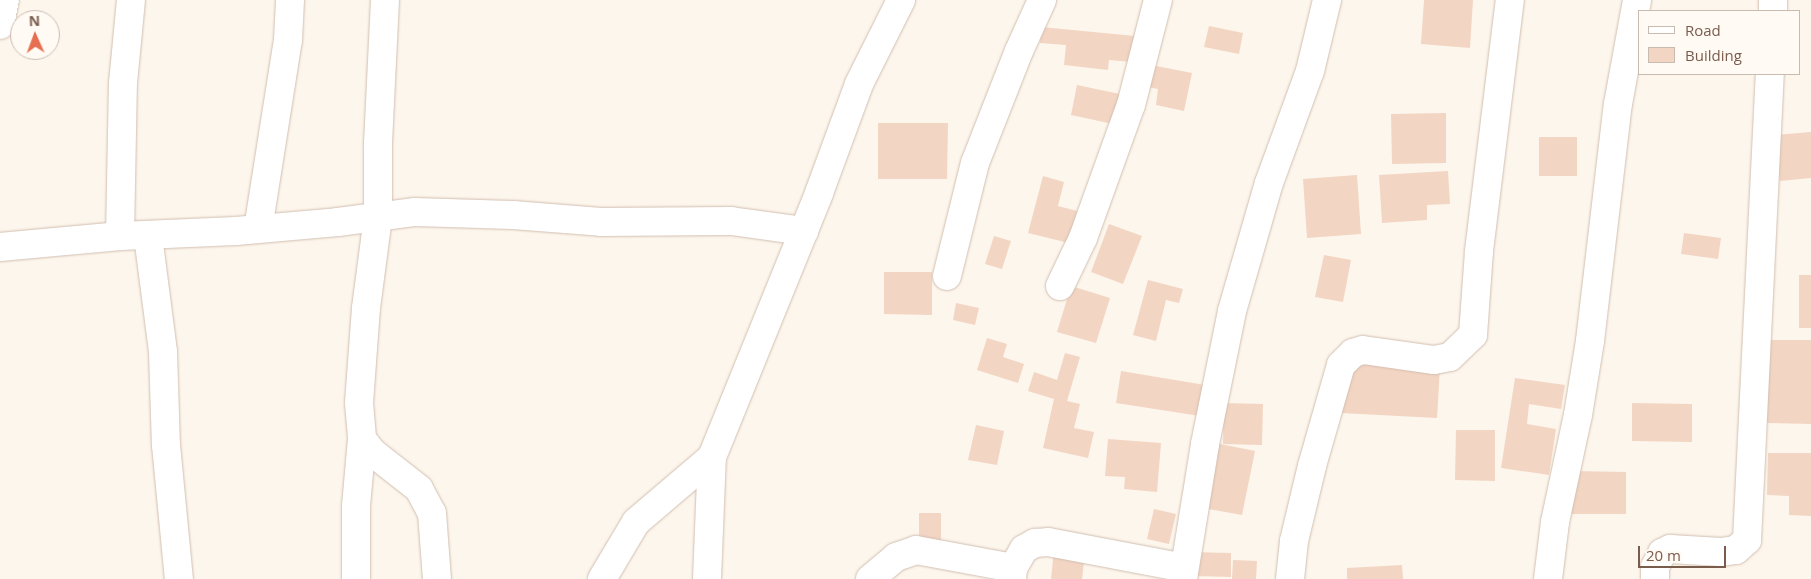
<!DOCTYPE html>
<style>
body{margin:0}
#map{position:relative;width:1811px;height:579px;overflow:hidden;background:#fdf6ec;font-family:"Open Sans",sans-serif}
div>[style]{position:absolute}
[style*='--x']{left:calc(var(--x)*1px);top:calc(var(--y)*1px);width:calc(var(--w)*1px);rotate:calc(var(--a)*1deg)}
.building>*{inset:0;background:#f3d5c3}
.roads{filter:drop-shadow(0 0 1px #d1beb0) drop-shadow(0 0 1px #d1beb0)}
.street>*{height:28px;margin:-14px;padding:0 14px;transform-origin:14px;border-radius:14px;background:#fff}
span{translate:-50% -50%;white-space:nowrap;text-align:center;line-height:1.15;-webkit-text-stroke:5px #fffaf3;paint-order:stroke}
.legend{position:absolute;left:1638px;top:10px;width:162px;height:65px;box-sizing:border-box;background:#fffaf3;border:1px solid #cabbb1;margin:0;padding:6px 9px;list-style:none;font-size:15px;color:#7a5c4d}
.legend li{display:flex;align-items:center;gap:10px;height:25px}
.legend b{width:25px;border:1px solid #cabbb1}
.north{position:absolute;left:10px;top:10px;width:50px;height:50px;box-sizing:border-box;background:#fffaf3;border:1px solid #cabbb1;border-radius:50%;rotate:358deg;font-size:14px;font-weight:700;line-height:20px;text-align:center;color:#7a5c4d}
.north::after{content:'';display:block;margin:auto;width:18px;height:22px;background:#e76f51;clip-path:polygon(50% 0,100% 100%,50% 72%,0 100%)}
.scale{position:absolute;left:1638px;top:546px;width:88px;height:22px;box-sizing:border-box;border:2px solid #7a5c4d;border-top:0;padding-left:6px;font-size:15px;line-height:18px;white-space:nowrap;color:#7a5c4d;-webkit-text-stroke:4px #fffaf3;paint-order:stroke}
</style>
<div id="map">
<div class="building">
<i style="clip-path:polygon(1424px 0,1473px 0,1470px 48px,1421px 44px)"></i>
<i style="clip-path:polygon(1209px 26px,1243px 33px,1239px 54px,1204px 47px)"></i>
<i style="clip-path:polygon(1041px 27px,1135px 36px,1132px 62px,1109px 60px,1108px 70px,1064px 65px,1066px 45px,1040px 43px)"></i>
<i style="clip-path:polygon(1146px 64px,1192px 73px,1184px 111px,1156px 105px,1158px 89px,1142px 86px)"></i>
<i style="clip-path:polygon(1077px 85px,1120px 94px,1113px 124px,1071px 115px)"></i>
<i style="clip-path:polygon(1446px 113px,1446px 163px,1392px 164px,1391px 114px)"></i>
<i style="clip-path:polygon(878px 123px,948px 123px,947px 179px,878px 179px)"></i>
<i style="clip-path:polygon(1811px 132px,1811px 178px,1780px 181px,1775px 135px)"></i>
<i style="clip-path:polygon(1539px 137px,1577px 137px,1577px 176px,1539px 176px)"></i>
<i style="clip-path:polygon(1448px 171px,1450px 204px,1427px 205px,1427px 220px,1382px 223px,1379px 175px)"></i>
<i style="clip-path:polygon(1357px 175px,1361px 234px,1307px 238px,1303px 179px)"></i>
<i style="clip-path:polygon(1043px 176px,1064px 182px,1058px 206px,1077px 211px,1069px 243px,1028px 233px)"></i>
<i style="clip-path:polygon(1109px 224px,1142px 236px,1123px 284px,1091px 272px)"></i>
<i style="clip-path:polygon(1684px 233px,1721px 238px,1718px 259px,1681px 254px)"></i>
<i style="clip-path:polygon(994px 236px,1011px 241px,1002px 269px,985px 264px)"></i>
<i style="clip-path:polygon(1324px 255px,1351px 260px,1343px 302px,1315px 297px)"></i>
<i style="clip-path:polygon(884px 272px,932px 272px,932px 315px,884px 314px)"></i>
<i style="clip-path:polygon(1799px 275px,1811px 275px,1811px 328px,1799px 328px)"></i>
<i style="clip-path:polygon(1148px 280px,1183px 289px,1179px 303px,1166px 300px,1156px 341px,1133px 335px)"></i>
<i style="clip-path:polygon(1071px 286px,1110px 298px,1096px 343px,1057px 332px)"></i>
<i style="clip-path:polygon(956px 303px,979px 308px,975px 325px,953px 320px)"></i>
<i style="clip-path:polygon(987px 338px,1007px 344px,1003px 357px,1024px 364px,1018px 383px,977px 370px)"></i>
<i style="clip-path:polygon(1769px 340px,1811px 340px,1811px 424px,1767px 423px)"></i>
<i style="clip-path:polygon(1065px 353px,1080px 357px,1067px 401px,1080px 404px,1074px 428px,1094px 432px,1088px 458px,1043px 448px,1054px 399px,1028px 391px,1034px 372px,1057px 380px)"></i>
<i style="clip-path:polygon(1344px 362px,1440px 368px,1437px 418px,1341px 413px)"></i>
<i style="clip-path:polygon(1121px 371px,1205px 385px,1200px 416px,1116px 403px)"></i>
<i style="clip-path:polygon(1515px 378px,1565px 385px,1561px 409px,1529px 404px,1527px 424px,1556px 429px,1549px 475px,1501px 468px)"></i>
<i style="clip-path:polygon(1224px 403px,1263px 404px,1262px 445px,1223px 444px)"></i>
<i style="clip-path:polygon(1632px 403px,1692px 404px,1692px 442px,1632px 441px)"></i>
<i style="clip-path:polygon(976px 425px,1004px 431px,997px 465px,968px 460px)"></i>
<i style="clip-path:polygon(1456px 430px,1495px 430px,1495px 481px,1455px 480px)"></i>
<i style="clip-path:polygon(1108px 439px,1161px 443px,1157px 492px,1124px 489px,1125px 477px,1105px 476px)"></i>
<i style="clip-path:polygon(1215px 443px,1255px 451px,1242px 515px,1203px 508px)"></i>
<i style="clip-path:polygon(1768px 453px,1811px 453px,1811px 516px,1789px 515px,1789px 496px,1767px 495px)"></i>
<i style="clip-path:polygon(1572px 471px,1626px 472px,1626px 514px,1572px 514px)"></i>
<i style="clip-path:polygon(1154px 509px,1176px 514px,1169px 544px,1147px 539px)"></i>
<i style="clip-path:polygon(919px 513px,941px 513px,941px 542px,919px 541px)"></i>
<i style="clip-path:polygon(1054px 550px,1085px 554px,1082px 579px,1051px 579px)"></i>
<i style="clip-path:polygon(1192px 552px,1231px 553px,1231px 577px,1192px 576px)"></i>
<i style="clip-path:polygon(1233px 560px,1257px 561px,1256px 579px,1232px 579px)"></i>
<i style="clip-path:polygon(1402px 565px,1403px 579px,1347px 579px,1347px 568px)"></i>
</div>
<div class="roads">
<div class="street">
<i style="--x:385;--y:0;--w:145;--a:92.8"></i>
<i style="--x:378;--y:145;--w:72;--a:90"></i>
<i style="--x:378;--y:217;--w:92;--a:97.5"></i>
<i style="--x:366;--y:308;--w:95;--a:94.2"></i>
<i style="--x:359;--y:403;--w:36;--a:85"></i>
<i style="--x:362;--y:439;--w:16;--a:52"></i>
<i style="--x:372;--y:452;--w:60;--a:38.2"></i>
<i style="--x:419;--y:489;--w:27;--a:62"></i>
<i style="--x:432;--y:513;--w:66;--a:85.7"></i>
<i style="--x:1773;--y:11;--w:11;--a:-90"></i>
<i style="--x:0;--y:25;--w:25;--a:-79"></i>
<i style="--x:258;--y:229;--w:191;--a:-81"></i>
<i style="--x:288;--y:40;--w:40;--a:-87.1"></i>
<i style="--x:120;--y:236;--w:153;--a:-88.9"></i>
<i style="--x:123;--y:83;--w:83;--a:-84.5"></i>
<i style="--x:148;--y:236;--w:117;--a:82.6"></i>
<i style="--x:163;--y:352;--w:93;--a:88.2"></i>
<i style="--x:166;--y:445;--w:135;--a:84.5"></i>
<i style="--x:0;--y:247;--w:121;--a:-5.2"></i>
<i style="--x:120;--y:236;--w:116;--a:-2.5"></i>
<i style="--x:236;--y:231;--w:102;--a:-5"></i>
<i style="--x:338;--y:222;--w:78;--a:-7.4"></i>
<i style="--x:415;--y:212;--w:98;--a:1.8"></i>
<i style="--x:513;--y:215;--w:88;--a:4.5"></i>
<i style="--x:601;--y:222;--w:130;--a:-0.4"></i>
<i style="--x:731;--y:221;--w:74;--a:7.8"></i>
<i style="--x:947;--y:276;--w:116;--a:-76.1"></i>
<i style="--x:975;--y:163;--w:120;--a:-68.6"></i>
<i style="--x:1019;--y:51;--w:56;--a:-65.7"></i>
<i style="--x:1060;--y:286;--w:53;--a:-64.4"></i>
<i style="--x:1083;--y:238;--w:141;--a:-70.2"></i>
<i style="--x:1131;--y:105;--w:108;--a:-75.6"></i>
<i style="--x:356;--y:579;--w:73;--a:-90"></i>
<i style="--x:356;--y:506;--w:67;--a:-84.9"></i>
<i style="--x:602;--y:579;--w:66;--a:-59.2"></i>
<i style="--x:636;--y:522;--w:100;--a:-40.5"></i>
<i style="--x:712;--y:457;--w:285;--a:-67.9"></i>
<i style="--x:819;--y:193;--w:116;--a:-69.8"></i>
<i style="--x:859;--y:84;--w:94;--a:-63.4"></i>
<i style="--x:707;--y:579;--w:122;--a:-87.7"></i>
<i style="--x:870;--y:579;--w:34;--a:-40"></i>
<i style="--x:896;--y:557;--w:21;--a:-19"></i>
<i style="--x:916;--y:550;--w:99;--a:10.5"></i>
<i style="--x:1012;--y:579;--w:11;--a:-85"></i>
<i style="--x:1013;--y:568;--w:22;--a:-60"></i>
<i style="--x:1024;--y:549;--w:13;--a:-29"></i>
<i style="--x:1035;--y:543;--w:13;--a:-4"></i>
<i style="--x:1048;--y:542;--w:138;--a:10.8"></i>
<i style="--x:1183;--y:579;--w:137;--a:-80.7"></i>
<i style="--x:1205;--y:444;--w:136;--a:-78.5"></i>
<i style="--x:1232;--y:311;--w:133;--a:-73.9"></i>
<i style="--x:1269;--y:183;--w:119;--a:-69.9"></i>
<i style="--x:1310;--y:71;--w:73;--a:-76.5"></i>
<i style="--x:1290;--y:579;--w:38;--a:-84"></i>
<i style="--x:1294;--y:541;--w:77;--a:-76.5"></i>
<i style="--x:1312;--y:466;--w:105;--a:-74"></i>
<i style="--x:1341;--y:365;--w:17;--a:-45"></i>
<i style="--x:1353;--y:353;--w:10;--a:-17"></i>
<i style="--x:1363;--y:350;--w:72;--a:8"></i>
<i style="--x:1434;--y:360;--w:16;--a:-11"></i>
<i style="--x:1450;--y:357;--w:32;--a:-44"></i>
<i style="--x:1473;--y:335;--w:84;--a:-85.9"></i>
<i style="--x:1479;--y:251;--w:253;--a:-83"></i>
<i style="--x:1548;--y:579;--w:57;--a:-83"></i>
<i style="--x:1555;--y:522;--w:109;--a:-77.9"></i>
<i style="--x:1578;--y:415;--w:75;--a:-80.8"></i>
<i style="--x:1590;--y:341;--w:239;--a:-83.3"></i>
<i style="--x:1618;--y:104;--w:106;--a:-79.6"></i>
<i style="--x:1655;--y:579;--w:12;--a:-90"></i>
<i style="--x:1655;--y:567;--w:16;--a:-63"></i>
<i style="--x:1662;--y:553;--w:9;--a:-27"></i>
<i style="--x:1670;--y:549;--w:51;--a:3.4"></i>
<i style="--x:1721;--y:552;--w:15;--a:-8"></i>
<i style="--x:1736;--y:550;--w:15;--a:-42"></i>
<i style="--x:1747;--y:540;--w:467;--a:-87.2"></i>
</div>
</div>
<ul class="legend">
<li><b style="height:6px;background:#fff"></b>Road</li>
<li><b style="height:14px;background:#f3d5c3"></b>Building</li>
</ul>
<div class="north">N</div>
<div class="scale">20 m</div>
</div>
